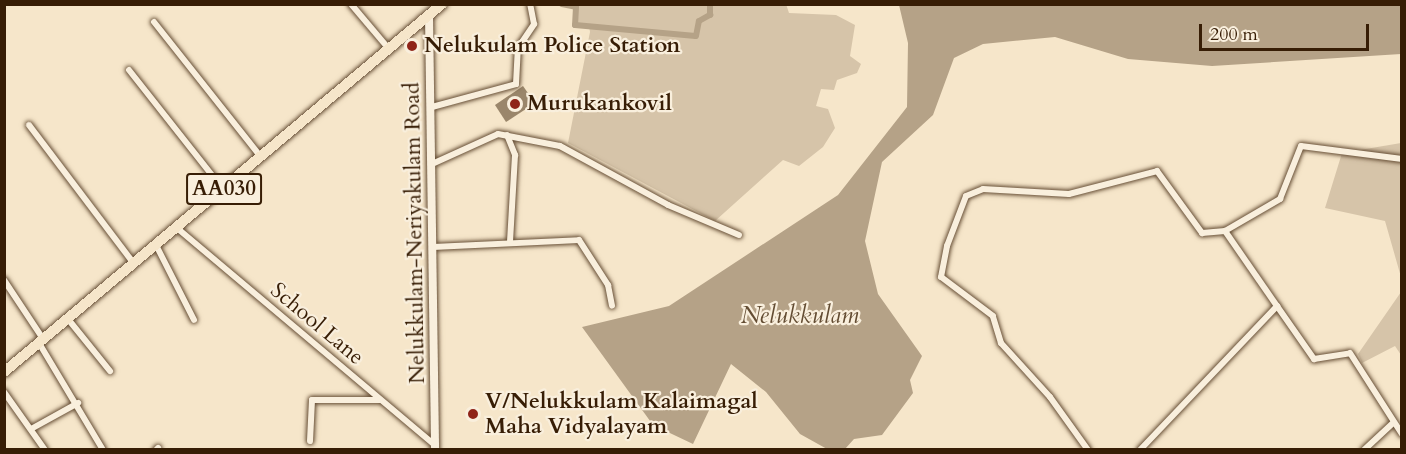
<!DOCTYPE html>
<style>
body{margin:0}
#map{position:relative;width:1406px;height:454px;overflow:hidden;background:#f6e6ca;font-family:Cardo,serif}
div>[style]{position:absolute}
[style*='--x']{left:calc(var(--x)*1px);top:calc(var(--y)*1px);width:calc(var(--w)*1px);rotate:calc(var(--a)*1deg)}
.green>*{inset:0;background:#d6c4a9}
.water>*{inset:0;background:#b5a287}
.canal>*{height:6px;margin:-3px;padding:0 3px;transform-origin:3px;border-radius:3px;background:#b5a287}
.building>*{inset:0;background:#9a866b}
.roads{filter:drop-shadow(0 0 2px #674f36) drop-shadow(0 0 2px #674f36)}
.street>*{height:6px;margin:-3px;padding:0 3px;transform-origin:3px;border-radius:3px;background:#f9efdd}
.secondary>*{height:8px;margin:-4px;padding:0 4px;transform-origin:4px;border-radius:4px;background:#f9efdd}
.highway>*{height:10px;margin:-5px;padding:0 5px;transform-origin:5px;border-radius:5px;background:#f6e6ca}
.dots>*{width:16px;height:16px;translate:-50% -50%;box-sizing:border-box;border:3px solid #f9efdd;border-radius:50%}
span{translate:-50% -50%;white-space:nowrap;text-align:center;line-height:1.15;-webkit-text-stroke:4.5px #f9efdd;paint-order:stroke}
.shield-label span{padding:2px 4px;background:#f9efdd;border:2px solid;border-radius:4px;-webkit-text-stroke-width:0}
.shield-label{font-size:21px;color:#371d05;font-weight:700}
.poi-label{font-size:22px;color:#371d05;font-weight:700}
.left{translate:0 -50%;text-align:left}
.street-label{font-size:22px;color:#371d05}
.water-label{font-size:24px;color:#634c32;font-style:italic}
.frame{position:absolute;inset:0;border:6px solid #371d05;pointer-events:none}
.scale{position:absolute;left:1199px;top:24px;width:170px;height:27px;box-sizing:border-box;border:3px solid #371d05;border-top:0;padding-left:8px;font-size:18px;line-height:21px;white-space:nowrap;color:#371d05;-webkit-text-stroke:4px #f9efdd;paint-order:stroke}
</style>
<div id="map">
<div class="green">
<i style="clip-path:polygon(570px 5px,786px 4px,789px 13px,836px 15px,855px 25px,850px 56px,861px 64px,857px 73px,837px 80px,834px 90px,821px 89px,816px 106px,828px 109px,835px 128px,823px 147px,799px 166px,783px 160px,715px 221px,568px 143px,590px 32px,589px 26px,577px 23px,578px 6px)"></i>
<i style="clip-path:polygon(1401px 143px,1401px 156px,1384px 160px,1401px 161px,1401px 277px,1385px 221px,1325px 208px,1342px 153px)"></i>
<i style="clip-path:polygon(1401px 292px,1401px 355px,1395px 346px,1362px 363px,1358px 354px)"></i>
</div>
<div class="water">
<i style="clip-path:polygon(899px 5px,1401px 5px,1401px 54px,1212px 66px,1128px 59px,1055px 37px,983px 44px,954px 58px,933px 115px,882px 162px,865px 241px,878px 294px,922px 356px,910px 380px,913px 393px,882px 435px,854px 439px,845px 449px,827px 449px,800px 434px,766px 392px,731px 364px,693px 444px,653px 425px,582px 327px,669px 306px,838px 195px,907px 107px,908px 43px)"></i>
</div>
<div class="canal">
<i style="--x:562;--y:4;--w:14;--a:12"></i>
<i style="--x:576;--y:7;--w:18;--a:93"></i>
<i style="--x:575;--y:25;--w:121;--a:5.2"></i>
<i style="--x:696;--y:36;--w:15;--a:-79"></i>
<i style="--x:699;--y:21;--w:13;--a:-29"></i>
<i style="--x:710;--y:15;--w:11;--a:-90"></i>
</div>
<div class="building">
<i style="clip-path:polygon(523px 86px,535px 103px,506px 122px,495px 105px)"></i>
</div>
<div class="roads">
<div class="street">
<i style="--x:351;--y:4;--w:59;--a:49.8"></i>
<i style="--x:154;--y:22;--w:172;--a:51.6"></i>
<i style="--x:129;--y:70;--w:152;--a:51.7"></i>
<i style="--x:432;--y:107;--w:87;--a:-15.3"></i>
<i style="--x:516;--y:84;--w:36;--a:-87"></i>
<i style="--x:518;--y:48;--w:29;--a:-56"></i>
<i style="--x:534;--y:24;--w:20;--a:-101"></i>
<i style="--x:29;--y:125;--w:174;--a:52.9"></i>
<i style="--x:507;--y:135;--w:22;--a:68"></i>
<i style="--x:515;--y:155;--w:86;--a:93.3"></i>
<i style="--x:432;--y:164;--w:72;--a:-24.4"></i>
<i style="--x:498;--y:134;--w:63;--a:11"></i>
<i style="--x:560;--y:146;--w:123;--a:28.6"></i>
<i style="--x:668;--y:205;--w:77;--a:22.9"></i>
<i style="--x:177;--y:228;--w:337;--a:40.1"></i>
<i style="--x:1225;--y:231;--w:91;--a:55.3"></i>
<i style="--x:156;--y:245;--w:84;--a:63.1"></i>
<i style="--x:433;--y:247;--w:146;--a:-2.7"></i>
<i style="--x:579;--y:240;--w:54;--a:57.2"></i>
<i style="--x:608;--y:285;--w:21;--a:79"></i>
<i style="--x:4;--y:280;--w:71;--a:56.5"></i>
<i style="--x:68;--y:319;--w:67;--a:51.1"></i>
<i style="--x:39;--y:343;--w:125;--a:59.1"></i>
<i style="--x:4;--y:392;--w:71;--a:54.7"></i>
<i style="--x:31;--y:429;--w:54;--a:-29"></i>
<i style="--x:310;--y:441;--w:41;--a:-87.2"></i>
<i style="--x:312;--y:400;--w:68;--a:0"></i>
<i style="--x:156;--y:450;--w:3;--a:-45"></i>
<i style="--x:1088;--y:450;--w:65;--a:-125.6"></i>
<i style="--x:1050;--y:397;--w:73;--a:-132.2"></i>
<i style="--x:1001;--y:343;--w:28;--a:-107"></i>
<i style="--x:993;--y:316;--w:65;--a:-143.1"></i>
<i style="--x:941;--y:277;--w:32;--a:-79"></i>
<i style="--x:947;--y:246;--w:53;--a:-69.2"></i>
<i style="--x:966;--y:196;--w:18;--a:-22"></i>
<i style="--x:983;--y:189;--w:86;--a:3.3"></i>
<i style="--x:1069;--y:194;--w:91;--a:-14.6"></i>
<i style="--x:1157;--y:171;--w:77;--a:54"></i>
<i style="--x:1202;--y:233;--w:23;--a:-5"></i>
<i style="--x:1225;--y:231;--w:64;--a:-30.2"></i>
<i style="--x:1280;--y:199;--w:57;--a:-68.4"></i>
<i style="--x:1301;--y:146;--w:102;--a:7.3"></i>
<i style="--x:1140;--y:450;--w:199;--a:-46.4"></i>
<i style="--x:1277;--y:306;--w:65;--a:55.1"></i>
<i style="--x:1314;--y:359;--w:36;--a:-9"></i>
<i style="--x:1350;--y:353;--w:96;--a:57.3"></i>
<i style="--x:1364;--y:450;--w:40;--a:-43"></i>
</div>
<div class="secondary">
<i style="--x:429;--y:15;--w:435;--a:89.2"></i>
</div>
<div class="highway">
<i style="--x:4;--y:372;--w:572;--a:-40.04"></i>
</div>
</div>
<div class="dots">
<i style="left:412px;top:46px;background:#8f2418"></i>
<i style="left:515px;top:104px;background:#8f2418"></i>
<i style="left:473px;top:414px;background:#8f2418"></i>
</div>
<div class="shield-label">
<span style="left:224px;top:189px">AA030</span>
</div>
<div class="poi-label">
<span class="left" style="left:424px;top:46px">Nelukulam Police Station</span>
<span class="left" style="left:527px;top:104px">Murukankovil</span>
<span class="left" style="left:485px;top:414px">V/Nelukkulam Kalaimagal<br>Maha Vidyalayam</span>
</div>
<div class="street-label">
<span style="left:415px;top:233px;rotate:-91deg">Nelukkulam-Neriyakulam Road</span>
<span style="left:317px;top:324px;rotate:40deg">School Lane</span>
</div>
<div class="water-label">
<span style="left:800px;top:316px">Nelukkulam</span>
</div>
<div class="frame"></div>
<div class="scale">200 m</div>
</div>
